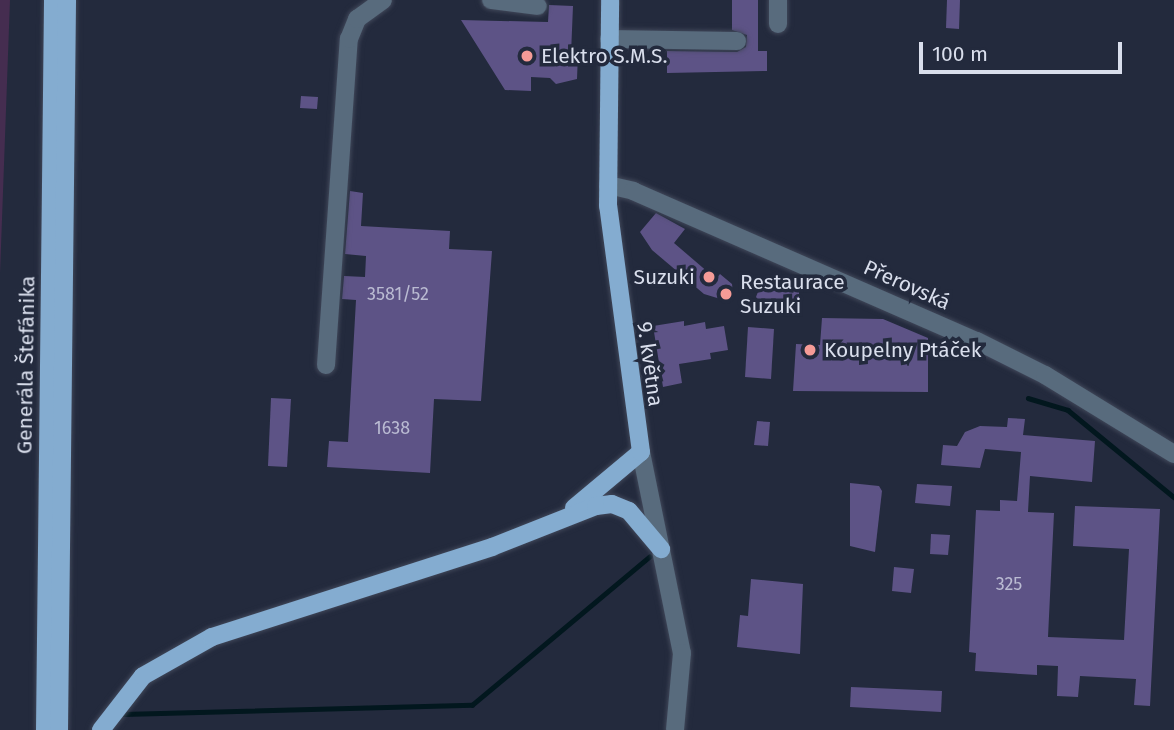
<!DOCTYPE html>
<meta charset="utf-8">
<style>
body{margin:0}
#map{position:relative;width:1174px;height:730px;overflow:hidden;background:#232a3d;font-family:"Fira Sans",sans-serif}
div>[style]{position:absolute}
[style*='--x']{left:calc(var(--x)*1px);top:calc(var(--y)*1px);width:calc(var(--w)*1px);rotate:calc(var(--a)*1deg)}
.green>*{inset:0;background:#452d50}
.stream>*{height:4.5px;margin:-2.25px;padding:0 2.25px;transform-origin:2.25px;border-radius:2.25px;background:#02171e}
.building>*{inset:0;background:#5d5386}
.roads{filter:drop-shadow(0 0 2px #404759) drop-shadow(0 0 2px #404759)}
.minor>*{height:18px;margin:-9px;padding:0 9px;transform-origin:9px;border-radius:9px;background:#586b7d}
.major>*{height:18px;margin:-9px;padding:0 9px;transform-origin:9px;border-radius:9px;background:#84acd0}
.dots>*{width:19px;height:19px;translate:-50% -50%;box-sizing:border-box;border:4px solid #232a3d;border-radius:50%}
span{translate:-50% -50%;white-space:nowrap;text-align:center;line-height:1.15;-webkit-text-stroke:7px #232a3d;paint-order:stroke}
.number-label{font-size:18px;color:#babbd2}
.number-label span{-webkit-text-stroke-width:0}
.poi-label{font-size:21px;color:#d9deec}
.left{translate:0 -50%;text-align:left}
.right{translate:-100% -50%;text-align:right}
.street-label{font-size:21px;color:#d9deec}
.scale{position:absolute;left:919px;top:42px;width:203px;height:32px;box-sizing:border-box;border:4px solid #d9deec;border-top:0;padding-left:9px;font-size:21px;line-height:24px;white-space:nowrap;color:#d9deec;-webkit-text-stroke:5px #232a3d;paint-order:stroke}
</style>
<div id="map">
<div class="green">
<i style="clip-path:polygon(0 0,10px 0,0 274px)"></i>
</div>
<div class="stream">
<i style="--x:1028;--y:398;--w:42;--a:16.7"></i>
<i style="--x:1068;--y:410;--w:137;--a:39.4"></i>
<i style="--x:123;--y:714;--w:349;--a:-1.5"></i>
<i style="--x:472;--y:705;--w:231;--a:-39.9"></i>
</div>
<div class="building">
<i style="clip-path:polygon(732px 0,758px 0,758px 51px,767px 51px,767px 71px,667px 73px,667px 51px,737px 52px,746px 47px,747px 35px,732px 30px)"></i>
<i style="clip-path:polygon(947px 0,960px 0,959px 29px,946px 28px)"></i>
<i style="clip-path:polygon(549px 5px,573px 6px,571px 54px,578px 54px,577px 79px,556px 84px,550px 78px,531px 77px,531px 91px,505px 90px,461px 20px,548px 22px)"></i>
<i style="clip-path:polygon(301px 96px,318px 97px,317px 109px,300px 108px)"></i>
<i style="clip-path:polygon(350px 191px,363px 193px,361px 226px,450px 231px,449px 249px,492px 251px,481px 401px,434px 399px,430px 473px,327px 467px,329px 441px,348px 442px,356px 300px,342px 299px,344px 276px,365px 277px,366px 256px,345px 254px)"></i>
<i style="clip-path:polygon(656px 213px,685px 229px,674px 243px,716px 279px,720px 274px,732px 284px,733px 293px,727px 301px,704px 294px,652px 250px,640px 232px)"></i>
<i style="clip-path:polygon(761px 284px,799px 285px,799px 302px,761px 303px,756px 297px)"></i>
<i style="clip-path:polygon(822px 318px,883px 319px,928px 338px,928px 392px,793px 391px,796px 344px,820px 345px)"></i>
<i style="clip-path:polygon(684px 321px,684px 326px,705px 322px,706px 329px,724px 326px,728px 350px,710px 353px,711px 359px,679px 364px,682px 383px,663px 387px,653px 326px)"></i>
<i style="clip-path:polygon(748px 327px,774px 329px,771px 379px,745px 377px)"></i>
<i style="clip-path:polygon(271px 398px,291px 399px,287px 467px,268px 466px)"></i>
<i style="clip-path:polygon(1008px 418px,1025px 419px,1023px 435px,1095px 441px,1092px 482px,1030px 476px,1028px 512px,1054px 513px,1048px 637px,1124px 640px,1129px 549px,1073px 546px,1075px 506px,1160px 509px,1150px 706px,1134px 705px,1136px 679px,1080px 676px,1078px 697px,1057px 696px,1058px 666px,1037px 665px,1037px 675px,975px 671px,976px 653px,969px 652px,976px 510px,1000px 511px,1000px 500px,1017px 501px,1021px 452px,985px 449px,980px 468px,941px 465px,943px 445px,957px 446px,965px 432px,980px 426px,1007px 427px)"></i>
<i style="clip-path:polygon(757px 421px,770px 422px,768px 446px,754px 445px)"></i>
<i style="clip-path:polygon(850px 483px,879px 486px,882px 491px,875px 552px,850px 546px)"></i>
<i style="clip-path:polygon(917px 484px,952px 486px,950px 506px,915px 503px)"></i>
<i style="clip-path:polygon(931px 534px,950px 535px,948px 555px,930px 554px)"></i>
<i style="clip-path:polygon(894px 567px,914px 569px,911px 593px,892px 591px)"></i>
<i style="clip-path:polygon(751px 579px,803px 584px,800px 654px,737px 647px,740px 615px,748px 616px)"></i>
<i style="clip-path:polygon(851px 687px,942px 691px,941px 712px,850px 707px)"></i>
</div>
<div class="roads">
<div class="minor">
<i style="--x:491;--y:0;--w:47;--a:7.3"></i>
<i style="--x:778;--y:24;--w:24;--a:-90"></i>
<i style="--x:609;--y:39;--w:128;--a:0.9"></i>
<i style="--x:608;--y:185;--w:26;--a:13"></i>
<i style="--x:633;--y:191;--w:375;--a:23.6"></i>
<i style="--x:977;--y:341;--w:76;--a:26.6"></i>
<i style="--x:1045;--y:375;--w:151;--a:31.5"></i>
<i style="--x:326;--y:365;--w:327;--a:-86"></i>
<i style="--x:349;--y:39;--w:22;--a:-68"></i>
<i style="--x:357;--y:19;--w:32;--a:-36"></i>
<i style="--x:641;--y:452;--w:205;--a:78.5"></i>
<i style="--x:682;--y:653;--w:77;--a:95.2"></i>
</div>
<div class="major">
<i style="--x:574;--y:508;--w:87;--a:-39.9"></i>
<i style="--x:641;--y:452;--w:248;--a:-97.6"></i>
<i style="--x:608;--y:206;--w:206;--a:-89.4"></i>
<i style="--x:45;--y:730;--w:730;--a:-89.37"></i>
<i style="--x:59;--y:730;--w:730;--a:-89.37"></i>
<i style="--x:101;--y:730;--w:68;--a:-52.1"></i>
<i style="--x:143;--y:676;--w:79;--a:-29.5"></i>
<i style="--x:212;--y:637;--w:294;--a:-17.8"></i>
<i style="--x:492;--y:547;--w:112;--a:-21.5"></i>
<i style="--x:596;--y:506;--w:16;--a:-7"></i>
<i style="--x:612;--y:504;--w:18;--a:22"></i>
<i style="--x:629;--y:511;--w:50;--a:49.9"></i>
</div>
</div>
<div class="dots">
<i style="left:527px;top:56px;background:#f59b97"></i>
<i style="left:709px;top:277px;background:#f59b97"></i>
<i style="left:726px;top:294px;background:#f59b97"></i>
<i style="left:810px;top:350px;background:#f59b97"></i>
</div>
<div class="number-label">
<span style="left:398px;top:294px">3581/52</span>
<span style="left:392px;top:428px">1638</span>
<span style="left:1009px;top:584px">325</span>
</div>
<div class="poi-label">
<span class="left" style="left:541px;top:56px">Elektro S.M.S.</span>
<span class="right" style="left:695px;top:277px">Suzuki</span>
<span class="left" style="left:740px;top:294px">Restaurace<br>Suzuki</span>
<span class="left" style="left:824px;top:350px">Koupelny Ptáček</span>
</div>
<div class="street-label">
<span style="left:907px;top:285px;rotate:24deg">Přerovská</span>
<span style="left:650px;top:364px;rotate:82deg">9. května</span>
<span style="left:26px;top:365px;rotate:-89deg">Generála Štefánika</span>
</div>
<div class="scale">100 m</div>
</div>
